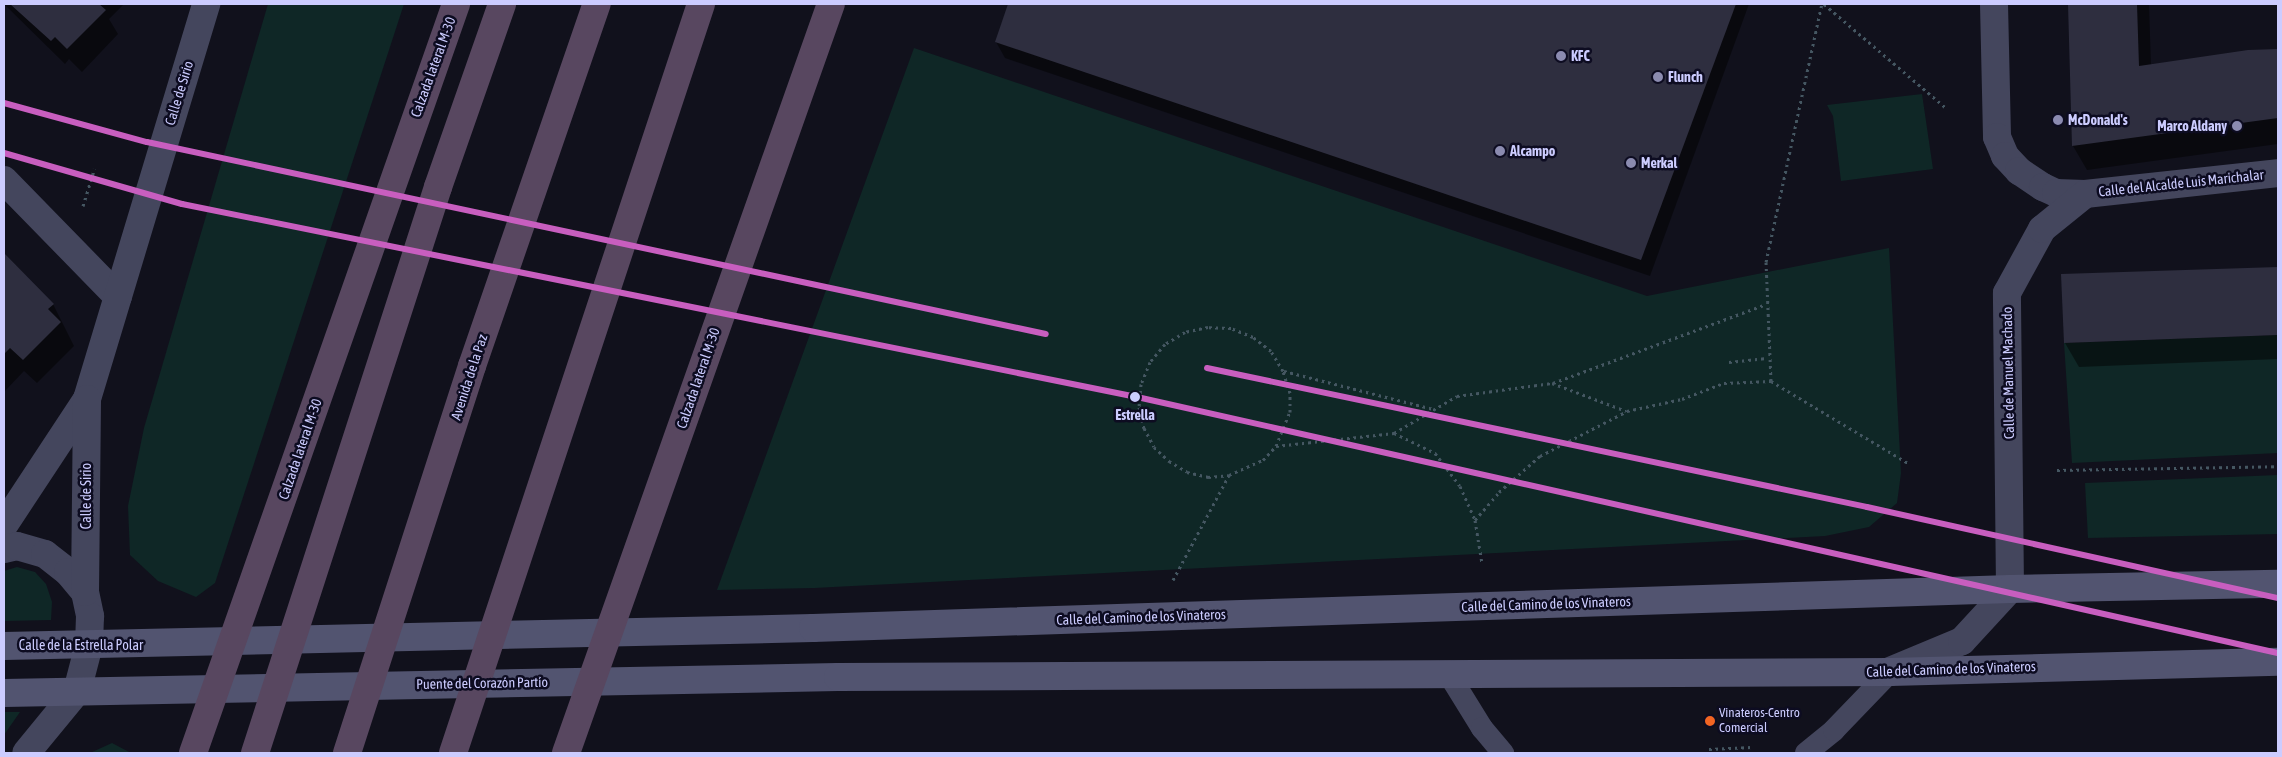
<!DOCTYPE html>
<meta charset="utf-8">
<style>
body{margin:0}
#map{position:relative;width:2282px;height:757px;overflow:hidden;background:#11111c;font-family:"Asap Condensed",sans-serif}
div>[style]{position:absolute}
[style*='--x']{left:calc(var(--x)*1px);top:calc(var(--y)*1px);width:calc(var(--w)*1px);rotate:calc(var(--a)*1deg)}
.green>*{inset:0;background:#0f2726}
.shadow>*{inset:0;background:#0007}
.building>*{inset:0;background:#2e2e3f}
.path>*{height:3px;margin-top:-1.5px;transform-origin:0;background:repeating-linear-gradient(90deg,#455762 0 2.5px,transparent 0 6.5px)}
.lane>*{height:22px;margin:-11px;padding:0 11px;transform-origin:11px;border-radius:11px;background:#44465d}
.street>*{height:28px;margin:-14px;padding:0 14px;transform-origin:14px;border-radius:14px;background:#44465d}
.secondary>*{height:28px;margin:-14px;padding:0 14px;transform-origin:14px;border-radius:14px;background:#525470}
.highway>*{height:28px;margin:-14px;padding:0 14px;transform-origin:14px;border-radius:14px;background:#584760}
.metro-1>*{height:6px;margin:-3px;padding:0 3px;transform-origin:3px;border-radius:3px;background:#c85ebf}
.dots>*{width:14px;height:14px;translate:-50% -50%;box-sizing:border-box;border:2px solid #0d0c21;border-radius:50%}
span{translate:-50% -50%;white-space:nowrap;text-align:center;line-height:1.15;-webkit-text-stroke:5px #0d0c21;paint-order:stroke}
.bus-label{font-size:13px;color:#ccf}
.left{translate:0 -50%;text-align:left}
.poi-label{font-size:14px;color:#ccf;font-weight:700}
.right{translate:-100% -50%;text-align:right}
.street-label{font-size:14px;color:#ccf}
.stop-label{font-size:14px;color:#ccf;font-weight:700}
.frame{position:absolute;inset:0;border:5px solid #ccf;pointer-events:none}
</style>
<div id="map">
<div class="green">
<i style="clip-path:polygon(268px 4px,404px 4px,215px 583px,196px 597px,158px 581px,130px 555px,128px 506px,144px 428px)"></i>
<i style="clip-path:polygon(914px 48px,1647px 296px,1889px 248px,1901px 473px,1897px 503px,1869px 527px,1825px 536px,814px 588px,717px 590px)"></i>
<i style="clip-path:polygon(1922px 94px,1933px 169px,1841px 181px,1833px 116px,1827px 105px)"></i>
<i style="clip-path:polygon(2278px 335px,2278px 453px,2072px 463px,2064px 343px)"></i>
<i style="clip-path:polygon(2278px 475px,2278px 534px,2088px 538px,2085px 483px)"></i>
<i style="clip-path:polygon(17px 567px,35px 572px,46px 584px,52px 602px,51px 620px,4px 621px,4px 571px)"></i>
<i style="clip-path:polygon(4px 712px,20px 712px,4px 735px)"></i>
<i style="clip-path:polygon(112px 743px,131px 753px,90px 753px)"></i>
</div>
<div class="shadow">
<i style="clip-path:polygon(4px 4px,124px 4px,109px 19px,118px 34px,82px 72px,69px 59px,65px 64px)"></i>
<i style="clip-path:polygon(1010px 4px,1749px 4px,1650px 276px,1005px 58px,996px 42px)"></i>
<i style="clip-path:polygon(2070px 4px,2149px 4px,2151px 65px,2248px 51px,2278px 51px,2278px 144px,2087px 170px,2073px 146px)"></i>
<i style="clip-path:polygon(4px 255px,53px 304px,74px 346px,37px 383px,24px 371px,4px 392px)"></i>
<i style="clip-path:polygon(2278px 268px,2278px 359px,2079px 367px,2065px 343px,2062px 275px)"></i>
</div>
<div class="building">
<i style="clip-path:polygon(10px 4px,99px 4px,106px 10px,67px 49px,55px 37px,51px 41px)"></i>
<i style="clip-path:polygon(1008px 4px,1736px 4px,1641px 260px,995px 42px)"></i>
<i style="clip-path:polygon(2068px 4px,2137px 4px,2139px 66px,2248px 50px,2278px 49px,2278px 118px,2072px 146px)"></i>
<i style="clip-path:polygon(4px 253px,54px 304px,48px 309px,61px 322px,23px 360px,10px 348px,4px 354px)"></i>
<i style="clip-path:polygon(2278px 267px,2278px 335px,2064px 343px,2061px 274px)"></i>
</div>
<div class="path">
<i style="--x:1824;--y:4;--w:159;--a:40.4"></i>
<i style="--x:83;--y:206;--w:39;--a:-73"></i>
<i style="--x:1729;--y:362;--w:38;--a:-6"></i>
<i style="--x:1284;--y:371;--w:154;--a:14.3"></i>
<i style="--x:1771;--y:381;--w:160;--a:30.9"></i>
<i style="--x:1553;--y:383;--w:227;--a:-20.3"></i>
<i style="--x:1394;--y:433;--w:73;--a:-30.4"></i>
<i style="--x:1457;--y:396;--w:96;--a:-7.8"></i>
<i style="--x:1552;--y:383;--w:79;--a:20.7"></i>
<i style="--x:1276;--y:446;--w:119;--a:-6.3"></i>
<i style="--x:1394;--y:433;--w:46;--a:26"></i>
<i style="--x:1435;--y:453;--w:41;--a:52.9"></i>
<i style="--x:1460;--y:486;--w:37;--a:66"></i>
<i style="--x:1475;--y:520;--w:44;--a:80.8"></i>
<i style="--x:2057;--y:470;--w:221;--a:-1"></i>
<i style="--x:1475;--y:520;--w:37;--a:-49"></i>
<i style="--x:1499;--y:492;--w:55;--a:-41.3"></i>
<i style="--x:1540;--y:456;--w:98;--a:-27.3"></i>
<i style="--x:1627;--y:411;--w:56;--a:-12.3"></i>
<i style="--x:1682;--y:399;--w:45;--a:-20.9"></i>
<i style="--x:1724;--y:383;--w:47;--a:-2.4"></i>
<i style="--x:1771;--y:381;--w:119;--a:-92.4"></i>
<i style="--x:1766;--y:262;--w:264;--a:-77.8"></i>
<i style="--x:1173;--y:580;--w:119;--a:-61.9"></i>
<i style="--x:1229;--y:475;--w:37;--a:-24"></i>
<i style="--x:1263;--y:460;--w:19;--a:-47"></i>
<i style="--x:1276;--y:446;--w:37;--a:-68"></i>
<i style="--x:1290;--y:412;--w:19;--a:-90"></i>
<i style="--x:1290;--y:393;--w:23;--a:-108"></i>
<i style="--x:1283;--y:371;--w:23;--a:-121"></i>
<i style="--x:1271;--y:351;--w:23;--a:-142"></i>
<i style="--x:1253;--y:337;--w:24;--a:-158"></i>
<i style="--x:1231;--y:328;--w:23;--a:-178"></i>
<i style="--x:1208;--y:327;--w:24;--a:168"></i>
<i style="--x:1185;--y:332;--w:23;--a:149"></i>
<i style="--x:1165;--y:344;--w:23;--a:130"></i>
<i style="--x:1150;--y:362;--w:24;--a:112"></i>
<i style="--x:1141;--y:384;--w:23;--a:95"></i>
<i style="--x:1139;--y:407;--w:22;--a:77"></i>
<i style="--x:1144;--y:428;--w:21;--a:62"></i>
<i style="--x:1154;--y:447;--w:21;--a:43"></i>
<i style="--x:1169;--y:461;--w:21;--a:31"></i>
<i style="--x:1187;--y:472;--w:22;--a:13"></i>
<i style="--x:1208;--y:477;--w:21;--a:-5"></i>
<i style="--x:1709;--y:749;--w:43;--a:-2.7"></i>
</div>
<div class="lane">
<i style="--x:1448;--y:673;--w:65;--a:58.3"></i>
<i style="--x:1482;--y:728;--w:33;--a:50"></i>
<i style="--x:1806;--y:753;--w:36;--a:-39"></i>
<i style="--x:1834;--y:730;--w:81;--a:-46"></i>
</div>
<div class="street">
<i style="--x:1994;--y:4;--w:133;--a:88.7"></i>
<i style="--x:1997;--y:137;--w:21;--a:67"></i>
<i style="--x:2005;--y:156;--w:21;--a:47"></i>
<i style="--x:2019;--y:171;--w:29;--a:34"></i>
<i style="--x:2043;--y:187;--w:14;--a:25"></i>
<i style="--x:2056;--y:193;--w:29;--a:2"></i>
<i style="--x:2085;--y:194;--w:194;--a:-6.2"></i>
<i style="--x:4;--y:180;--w:163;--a:45.7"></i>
<i style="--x:4;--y:525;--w:151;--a:-56.6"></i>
<i style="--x:87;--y:399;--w:413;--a:-73.2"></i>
<i style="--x:4;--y:549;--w:13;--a:-13"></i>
<i style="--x:17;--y:546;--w:29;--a:16"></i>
<i style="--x:45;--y:554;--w:29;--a:38"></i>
<i style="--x:68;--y:572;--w:26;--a:50"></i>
<i style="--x:85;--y:592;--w:25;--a:78"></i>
<i style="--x:90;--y:616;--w:29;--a:92"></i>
<i style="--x:89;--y:645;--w:48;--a:104.6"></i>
<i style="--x:77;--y:691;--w:80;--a:129.4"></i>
<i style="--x:85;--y:592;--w:193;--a:-89.4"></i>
<i style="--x:1890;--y:671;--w:78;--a:-22.6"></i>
<i style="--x:1962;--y:641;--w:71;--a:-47.3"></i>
<i style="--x:2010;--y:589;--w:296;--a:-90.6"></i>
<i style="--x:2007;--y:293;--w:73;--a:-61.3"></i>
<i style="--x:2042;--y:229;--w:55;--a:-39.1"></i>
</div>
<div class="secondary">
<i style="--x:4;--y:646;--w:809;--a:-1.27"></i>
<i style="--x:813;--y:628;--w:1198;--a:-1.87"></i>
<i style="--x:2010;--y:589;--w:268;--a:-1.1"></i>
<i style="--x:4;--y:693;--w:834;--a:-1.1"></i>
<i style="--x:838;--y:677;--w:1052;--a:-0.27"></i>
<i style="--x:1890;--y:672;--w:388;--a:-1.5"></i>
</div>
<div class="highway">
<i style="--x:193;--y:753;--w:794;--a:-70.65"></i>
<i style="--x:255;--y:753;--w:595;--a:-72.08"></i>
<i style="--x:438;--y:187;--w:194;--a:-70.7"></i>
<i style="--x:347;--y:753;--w:407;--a:-72.1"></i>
<i style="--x:472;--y:366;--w:383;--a:-71"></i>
<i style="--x:453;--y:753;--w:789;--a:-71.68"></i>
<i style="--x:566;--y:753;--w:794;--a:-70.52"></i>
</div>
<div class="metro-1">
<i style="--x:4;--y:103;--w:148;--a:15.3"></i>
<i style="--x:147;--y:142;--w:919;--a:12.06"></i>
<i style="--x:4;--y:153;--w:185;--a:16"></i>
<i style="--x:182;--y:204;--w:974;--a:11.43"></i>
<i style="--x:1137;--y:397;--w:1169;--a:12.65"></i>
<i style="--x:1207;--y:368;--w:674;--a:11.89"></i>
<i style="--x:1867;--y:507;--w:421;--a:12.5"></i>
</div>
<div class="dots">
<i style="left:1561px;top:56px;background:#8b8bb0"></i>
<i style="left:1658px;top:77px;background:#8b8bb0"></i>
<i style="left:2058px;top:120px;background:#8b8bb0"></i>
<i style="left:2237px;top:126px;background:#8b8bb0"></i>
<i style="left:1500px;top:151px;background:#8b8bb0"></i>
<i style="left:1631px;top:163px;background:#8b8bb0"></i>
<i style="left:1135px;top:397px;background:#ccf"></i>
<i style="left:1710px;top:721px;background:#f26522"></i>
</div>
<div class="bus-label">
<span class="left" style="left:1719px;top:721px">Vinateros-Centro<br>Comercial</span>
</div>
<div class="poi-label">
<span class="left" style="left:1571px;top:56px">KFC</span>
<span class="left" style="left:1668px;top:77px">Flunch</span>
<span class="left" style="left:2068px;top:120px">McDonald's</span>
<span class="right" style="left:2227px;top:126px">Marco Aldany</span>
<span class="left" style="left:1510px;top:151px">Alcampo</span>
<span class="left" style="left:1641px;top:163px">Merkal</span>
</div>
<div class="street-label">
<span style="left:433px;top:67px;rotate:-70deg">Calzada lateral M-30</span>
<span style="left:179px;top:93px;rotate:-73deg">Calle de Sirio</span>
<span style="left:2181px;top:183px;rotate:-6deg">Calle del Alcalde Luis Marichalar</span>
<span style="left:2008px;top:373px;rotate:-91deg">Calle de Manuel Machado</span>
<span style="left:469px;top:377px;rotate:-72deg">Avenida de la Paz</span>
<span style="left:698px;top:378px;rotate:-71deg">Calzada lateral M-30</span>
<span style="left:300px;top:449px;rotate:-71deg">Calzada lateral M-30</span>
<span style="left:86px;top:496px;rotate:-90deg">Calle de Sirio</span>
<span style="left:1546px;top:604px;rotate:-2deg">Calle del Camino de los Vinateros</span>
<span style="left:1141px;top:617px;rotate:-2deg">Calle del Camino de los Vinateros</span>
<span style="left:81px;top:645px">Calle de la Estrella Polar</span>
<span style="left:1951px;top:669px;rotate:-2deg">Calle del Camino de los Vinateros</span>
<span style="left:482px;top:683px;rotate:-1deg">Puente del Corazón Partío</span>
</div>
<div class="stop-label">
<span style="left:1135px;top:415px">Estrella</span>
</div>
<div class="frame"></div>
</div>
